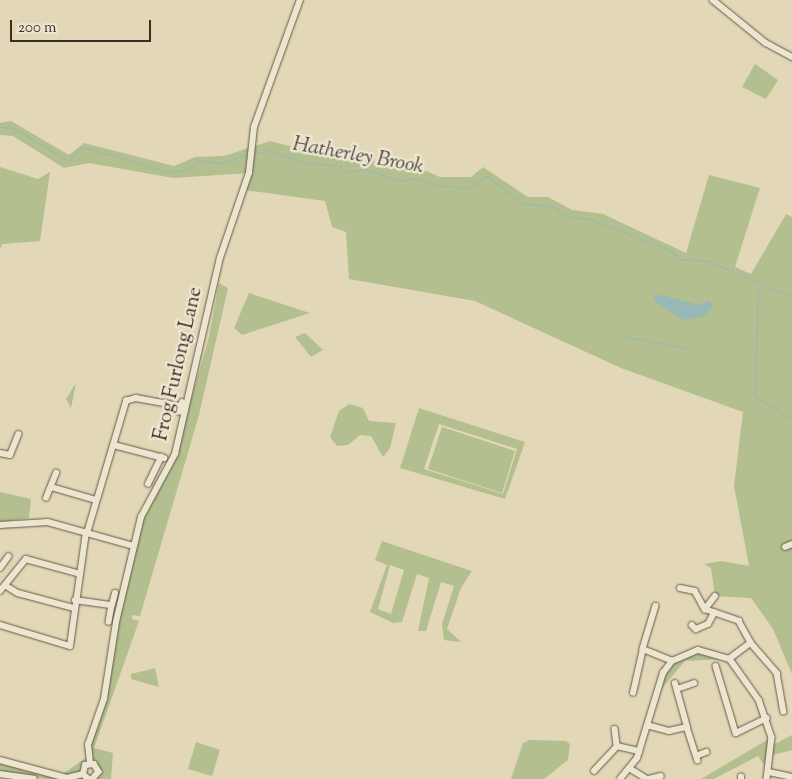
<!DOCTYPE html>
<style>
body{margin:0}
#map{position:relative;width:792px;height:779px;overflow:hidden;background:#e2d8b7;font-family:"Sorts Mill Goudy",serif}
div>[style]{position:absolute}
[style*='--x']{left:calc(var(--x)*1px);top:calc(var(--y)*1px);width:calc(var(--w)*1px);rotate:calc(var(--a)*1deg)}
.green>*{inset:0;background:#b3bf8e}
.water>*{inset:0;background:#96b8b6}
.stream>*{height:1px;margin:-0.5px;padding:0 0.5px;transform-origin:0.5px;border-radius:0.5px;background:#96b8b6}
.roads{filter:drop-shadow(0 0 1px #655849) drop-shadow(0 0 1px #655849)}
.minor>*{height:5.5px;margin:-2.75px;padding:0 2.75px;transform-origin:2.75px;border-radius:2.75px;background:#ece6d0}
span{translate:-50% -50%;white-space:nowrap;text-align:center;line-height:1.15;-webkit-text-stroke:5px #ece6d0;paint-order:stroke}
.street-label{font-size:20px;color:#3b2d24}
.water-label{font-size:21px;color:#4d4941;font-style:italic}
.scale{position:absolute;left:10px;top:20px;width:141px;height:22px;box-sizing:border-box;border:2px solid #3b2d24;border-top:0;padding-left:6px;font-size:15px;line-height:18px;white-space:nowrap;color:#3b2d24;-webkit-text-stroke:4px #ece6d0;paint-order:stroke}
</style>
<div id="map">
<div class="green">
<i style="clip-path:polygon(755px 64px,778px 80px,766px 99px,742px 87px)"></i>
<i style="clip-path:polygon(11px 121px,69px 155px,84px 143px,174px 166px,195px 157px,224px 156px,270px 141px,352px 162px,370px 160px,403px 170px,422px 169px,440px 177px,471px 177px,483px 167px,528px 197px,548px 197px,572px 210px,603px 214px,686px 253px,709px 175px,760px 188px,735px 267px,751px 274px,786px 214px,792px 217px,792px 674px,773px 629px,751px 598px,715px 596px,711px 568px,704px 564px,721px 561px,749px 566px,734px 486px,743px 412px,621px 368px,475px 301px,349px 279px,346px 232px,332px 227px,325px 201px,244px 190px,249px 173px,173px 178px,89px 163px,64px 168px,13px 136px,0 135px,0 123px)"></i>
<i style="clip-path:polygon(0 167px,38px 179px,50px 172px,40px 241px,2px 244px,0 250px)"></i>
<i style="clip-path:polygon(219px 283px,228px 288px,199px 415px,140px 616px,132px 615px,132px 619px,139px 621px,94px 748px,113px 753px,111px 779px,93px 779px,97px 776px,95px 764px,83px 769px,89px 779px,45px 779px,0 772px,0 762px,57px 778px,87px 757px,100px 715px,141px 517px,175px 454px,209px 337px)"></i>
<i style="clip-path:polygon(249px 293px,310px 313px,242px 335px,234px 328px)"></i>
<i style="clip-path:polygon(305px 333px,323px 350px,311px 357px,295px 337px)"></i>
<i style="clip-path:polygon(76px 383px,71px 408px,66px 399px)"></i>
<i style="clip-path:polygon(349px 404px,363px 408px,369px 421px,396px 423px,390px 448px,383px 457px,371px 436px,360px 435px,348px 445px,337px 446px,330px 437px,339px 411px)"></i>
<i style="clip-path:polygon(evenodd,419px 408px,525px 442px,505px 499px,400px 468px,419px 408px,439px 424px,517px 449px,503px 494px,424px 469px,439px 424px)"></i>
<i style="clip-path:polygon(442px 427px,515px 451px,502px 493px,428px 469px)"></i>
<i style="clip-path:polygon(0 492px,31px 499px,29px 518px,0 522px)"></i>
<i style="clip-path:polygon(evenodd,382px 541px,472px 571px,461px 588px,447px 629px,461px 642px,444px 640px,442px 624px,454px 586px,441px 582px,426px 631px,418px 631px,429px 578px,417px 574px,402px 622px,393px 623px,370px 612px,387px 565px,375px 560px,382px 541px,390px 565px,404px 570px,391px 614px,378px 609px,390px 565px)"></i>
<i style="clip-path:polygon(698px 650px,730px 659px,685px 661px,657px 694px,672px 661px)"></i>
<i style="clip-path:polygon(155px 668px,159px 687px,131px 679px,131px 674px)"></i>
<i style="clip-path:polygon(792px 735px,792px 750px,773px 755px,769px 772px,758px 756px,714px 779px,701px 779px,772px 737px,773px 745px)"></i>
<i style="clip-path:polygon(530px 740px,566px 741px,570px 744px,568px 760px,544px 779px,511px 779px,523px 743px)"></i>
<i style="clip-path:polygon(196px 742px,220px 750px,212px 776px,188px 769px)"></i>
</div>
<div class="water">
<i style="clip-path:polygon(661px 295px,699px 305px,708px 301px,714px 306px,704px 316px,683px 320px,654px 301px,654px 296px)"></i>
</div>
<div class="stream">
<i style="--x:0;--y:127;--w:14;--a:4"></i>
<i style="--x:14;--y:128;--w:63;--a:31.4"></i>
<i style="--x:68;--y:161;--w:18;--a:-45"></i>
<i style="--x:81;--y:148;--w:9;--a:6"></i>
<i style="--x:90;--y:149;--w:81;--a:16.4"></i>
<i style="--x:168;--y:172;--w:19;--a:-6"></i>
<i style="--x:187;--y:170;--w:15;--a:-37"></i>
<i style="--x:199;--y:161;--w:21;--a:5"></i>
<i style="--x:220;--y:163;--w:30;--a:-17"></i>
<i style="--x:253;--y:153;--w:15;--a:-8"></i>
<i style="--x:268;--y:151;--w:41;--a:17.1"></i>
<i style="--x:307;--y:163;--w:33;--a:5"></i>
<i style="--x:340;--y:166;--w:8;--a:50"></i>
<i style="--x:345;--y:172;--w:21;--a:-8"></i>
<i style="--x:366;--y:169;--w:36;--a:19"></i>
<i style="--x:400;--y:181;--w:14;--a:-12"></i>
<i style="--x:414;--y:178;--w:23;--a:18"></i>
<i style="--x:436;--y:185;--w:33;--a:5"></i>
<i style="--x:469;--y:188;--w:22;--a:-34"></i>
<i style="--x:487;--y:176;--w:44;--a:37.6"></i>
<i style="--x:522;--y:203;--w:33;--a:7"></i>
<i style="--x:555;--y:207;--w:16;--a:40"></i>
<i style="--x:567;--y:217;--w:23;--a:5"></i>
<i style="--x:590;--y:219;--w:84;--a:21"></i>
<i style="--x:668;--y:249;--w:16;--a:40"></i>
<i style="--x:680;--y:259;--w:28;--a:4"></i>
<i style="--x:708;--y:261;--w:91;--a:23.2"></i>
<i style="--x:758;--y:286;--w:110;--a:91.6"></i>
<i style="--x:755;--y:396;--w:44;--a:31.9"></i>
<i style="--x:621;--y:336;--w:65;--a:10.6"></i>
</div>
<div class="roads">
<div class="minor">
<i style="--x:713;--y:0;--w:68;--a:39.1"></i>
<i style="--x:766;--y:43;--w:30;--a:28"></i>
<i style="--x:179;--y:412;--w:10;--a:-73"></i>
<i style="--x:114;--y:445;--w:52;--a:14.6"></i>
<i style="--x:0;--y:453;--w:10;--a:11"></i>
<i style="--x:10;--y:455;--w:22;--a:-68"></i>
<i style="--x:148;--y:484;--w:30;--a:-64"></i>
<i style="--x:51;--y:487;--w:47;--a:16.1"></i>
<i style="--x:46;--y:498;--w:27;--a:-68"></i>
<i style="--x:0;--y:525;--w:48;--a:-3.6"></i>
<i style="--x:48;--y:522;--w:89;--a:15.6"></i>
<i style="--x:87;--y:533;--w:138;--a:-73.5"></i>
<i style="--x:126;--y:401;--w:10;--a:-17"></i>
<i style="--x:136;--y:398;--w:45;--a:10.3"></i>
<i style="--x:785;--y:547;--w:8;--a:-23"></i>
<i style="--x:0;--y:568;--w:14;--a:-54"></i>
<i style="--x:5;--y:585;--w:15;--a:32"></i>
<i style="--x:18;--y:593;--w:58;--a:15"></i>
<i style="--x:680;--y:588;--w:15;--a:11"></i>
<i style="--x:695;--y:591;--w:21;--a:61"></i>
<i style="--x:705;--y:609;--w:36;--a:19"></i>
<i style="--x:739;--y:621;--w:25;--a:61"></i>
<i style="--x:751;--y:643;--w:26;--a:143"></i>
<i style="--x:0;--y:591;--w:41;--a:-50.9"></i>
<i style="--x:26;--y:559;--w:53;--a:15.4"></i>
<i style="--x:75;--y:600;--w:37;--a:8"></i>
<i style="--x:112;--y:605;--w:17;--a:100"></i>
<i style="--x:112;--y:605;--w:12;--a:-76"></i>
<i style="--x:656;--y:606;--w:45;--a:106.8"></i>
<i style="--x:643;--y:649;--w:31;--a:22"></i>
<i style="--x:705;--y:609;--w:16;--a:-52"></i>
<i style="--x:0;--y:625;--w:73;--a:16.7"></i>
<i style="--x:70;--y:646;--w:115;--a:-82"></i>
<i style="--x:692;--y:625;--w:6;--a:45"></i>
<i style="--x:696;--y:629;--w:13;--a:-23"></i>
<i style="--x:708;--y:624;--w:13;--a:-61"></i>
<i style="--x:751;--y:643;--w:40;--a:49"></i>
<i style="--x:777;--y:673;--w:39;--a:80"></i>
<i style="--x:716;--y:666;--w:70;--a:73.4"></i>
<i style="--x:736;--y:733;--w:34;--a:-26"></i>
<i style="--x:677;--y:689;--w:18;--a:-19"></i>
<i style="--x:633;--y:693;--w:45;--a:-77.2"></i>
<i style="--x:647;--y:725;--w:23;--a:15"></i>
<i style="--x:669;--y:731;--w:18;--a:-13"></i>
<i style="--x:687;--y:727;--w:45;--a:-105.6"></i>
<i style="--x:687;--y:727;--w:35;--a:72"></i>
<i style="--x:615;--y:729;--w:17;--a:83"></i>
<i style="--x:696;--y:756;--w:11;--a:-22"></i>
<i style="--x:0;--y:760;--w:69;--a:15"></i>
<i style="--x:67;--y:778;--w:16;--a:-14"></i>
<i style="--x:90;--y:763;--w:18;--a:-96"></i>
<i style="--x:88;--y:745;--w:49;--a:-70.8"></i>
<i style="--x:104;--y:699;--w:78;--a:-81.1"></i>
<i style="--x:116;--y:622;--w:108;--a:-76.6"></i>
<i style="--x:141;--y:517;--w:72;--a:-61.6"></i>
<i style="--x:175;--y:454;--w:201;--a:-77.1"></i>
<i style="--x:220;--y:258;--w:90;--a:-71.2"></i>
<i style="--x:249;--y:173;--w:46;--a:-83.8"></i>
<i style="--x:254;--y:127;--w:135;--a:-70.1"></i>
<i style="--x:631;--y:769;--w:19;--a:32"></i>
<i style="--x:594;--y:771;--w:34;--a:-47"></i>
<i style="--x:617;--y:746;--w:23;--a:13"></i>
<i style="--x:769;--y:772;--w:24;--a:12"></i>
<i style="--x:0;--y:774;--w:34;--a:8"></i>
<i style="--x:83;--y:774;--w:9;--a:-77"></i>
<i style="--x:85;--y:765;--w:9;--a:-6"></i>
<i style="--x:94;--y:764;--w:9;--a:58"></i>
<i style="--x:99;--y:772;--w:9;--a:131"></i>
<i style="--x:83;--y:774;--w:8;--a:40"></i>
<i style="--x:620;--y:779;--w:27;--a:-51"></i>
<i style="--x:637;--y:758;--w:89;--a:-73"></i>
<i style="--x:663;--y:673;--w:15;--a:-53"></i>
<i style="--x:672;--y:661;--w:28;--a:-23"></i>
<i style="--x:698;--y:650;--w:33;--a:16"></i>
<i style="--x:730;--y:659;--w:50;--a:54.7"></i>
<i style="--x:759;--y:700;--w:39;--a:71"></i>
<i style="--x:772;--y:737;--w:42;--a:96.8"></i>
<i style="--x:649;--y:779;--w:12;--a:-14"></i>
<i style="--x:741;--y:779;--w:2;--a:-90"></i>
</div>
</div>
<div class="street-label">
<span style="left:179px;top:364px;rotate:-77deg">Frog Furlong Lane</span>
</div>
<div class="water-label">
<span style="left:358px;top:156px;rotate:10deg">Hatherley Brook</span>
</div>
<div class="scale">200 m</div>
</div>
